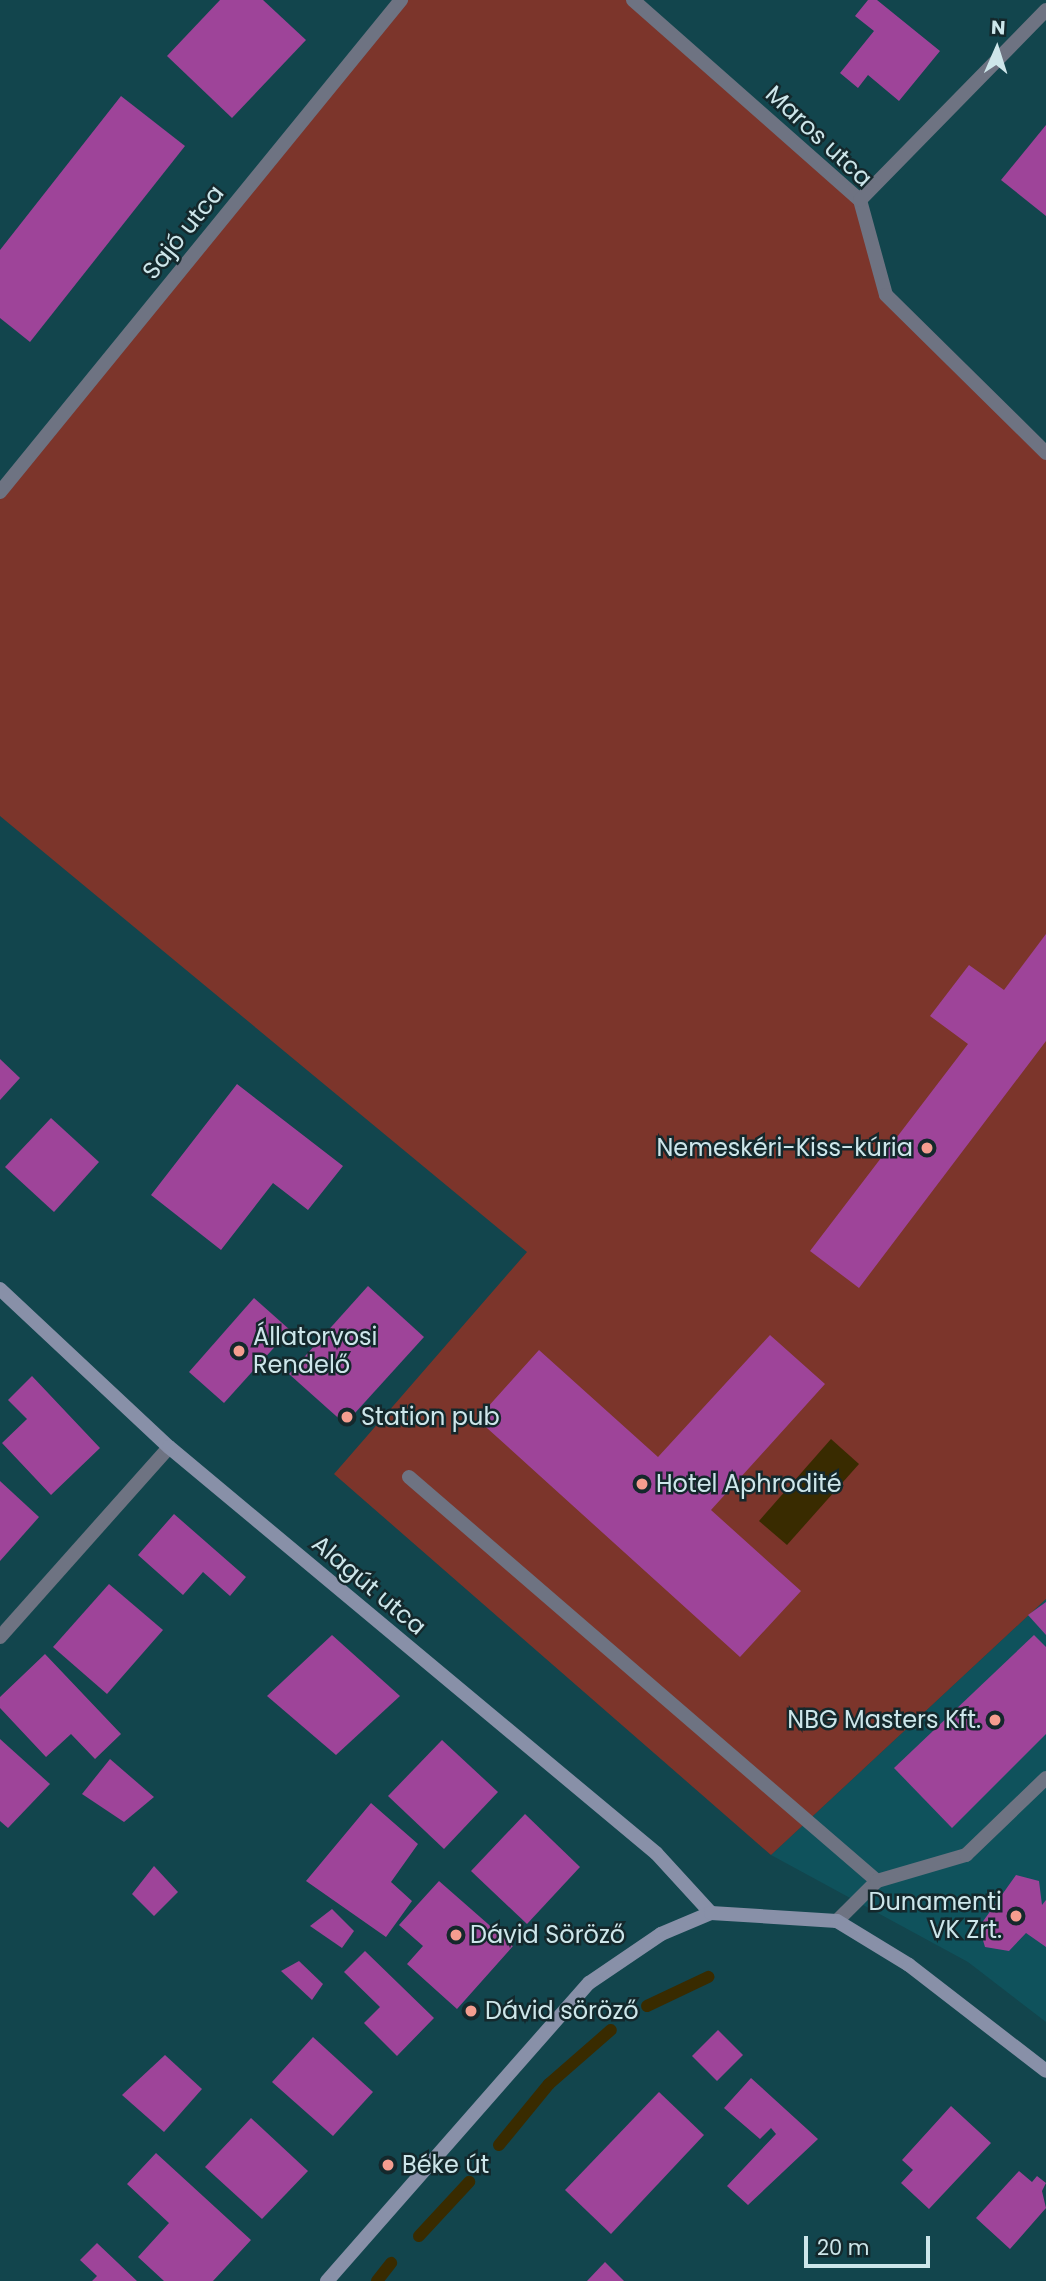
<!DOCTYPE html>
<meta charset="utf-8">
<style>
body{margin:0}
#map{position:relative;width:1046px;height:2281px;overflow:hidden;background:#12454d;font-family:Poppins,sans-serif}
div>[style]{position:absolute}
[style*='--x']{left:calc(var(--x)*1px);top:calc(var(--y)*1px);width:calc(var(--w)*1px);rotate:calc(var(--a)*1deg)}
.built>*{inset:0;background:#0f525c}
.green>*{inset:0;background:#7c352b}
.water>*{inset:0;background:#392b00}
.stream>*{height:12px;margin:-6px;padding:0 6px;transform-origin:6px;border-radius:6px;background:#392b00}
.building>*{inset:0;background:#9e4499}
.lane>*{height:14px;margin:-7px;padding:0 7px;transform-origin:7px;border-radius:7px;background:#6e7382}
.street>*{height:14px;margin:-7px;padding:0 7px;transform-origin:7px;border-radius:7px;background:#6e7382}
.secondary>*{height:14px;margin:-7px;padding:0 7px;transform-origin:7px;border-radius:7px;background:#8890a8}
.dots>*{width:19px;height:19px;translate:-50% -50%;box-sizing:border-box;border:4px solid #14282c;border-radius:50%}
span{translate:-50% -50%;white-space:nowrap;text-align:center;line-height:1.15;-webkit-text-stroke:5px #14282c;paint-order:stroke}
.street-label{font-size:24px;color:#cde6ea}
.poi-label{font-size:24px;color:#cde6ea}
.right{translate:-100% -50%;text-align:right}
.left{translate:0 -50%;text-align:left}
.north{position:absolute;left:962px;top:14px;width:70px;height:70px;-webkit-text-stroke:5px #14282c;paint-order:stroke;rotate:3deg;font-size:19px;font-weight:700;line-height:28px;text-align:center;color:#cde6ea}
.north::after{content:'';display:block;margin:auto;width:24px;height:32px;background:#cde6ea;clip-path:polygon(50% 0,100% 100%,50% 72%,0 100%)}
.scale{position:absolute;left:804px;top:2236px;width:126px;height:32px;box-sizing:border-box;border:4px solid #cde6ea;border-top:0;padding-left:9px;font-size:21px;line-height:24px;white-space:nowrap;color:#cde6ea;-webkit-text-stroke:5px #14282c;paint-order:stroke}
</style>
<div id="map">
<div class="built">
<i style="clip-path:polygon(1046px 1599px,1046px 2022px,968px 1962px,771px 1855px)"></i>
</div>
<div class="green">
<i style="clip-path:polygon(401px 0,633px 0,860px 200px,886px 295px,1046px 453px,1046px 1599px,771px 1855px,334px 1474px,527px 1252px,0 816px,0 492px)"></i>
</div>
<div class="water">
<i style="clip-path:polygon(831px 1439px,859px 1464px,787px 1545px,759px 1521px)"></i>
</div>
<div class="stream">
<i style="--x:647;--y:2006;--w:68;--a:-25.4"></i>
<i style="--x:499;--y:2145;--w:79;--a:-50.7"></i>
<i style="--x:549;--y:2084;--w:82;--a:-41.1"></i>
<i style="--x:419;--y:2236;--w:74;--a:-47.2"></i>
<i style="--x:377;--y:2281;--w:23;--a:-52"></i>
</div>
<div class="building">
<i style="clip-path:polygon(220px 0,263px 0,306px 40px,232px 118px,167px 56px)"></i>
<i style="clip-path:polygon(868px 0,877px 0,940px 51px,899px 101px,868px 75px,858px 88px,840px 73px,874px 31px,855px 16px)"></i>
<i style="clip-path:polygon(121px 96px,185px 146px,30px 342px,0 318px,0 250px)"></i>
<i style="clip-path:polygon(1046px 125px,1046px 216px,1001px 180px)"></i>
<i style="clip-path:polygon(1046px 934px,1046px 1041px,859px 1288px,810px 1251px,968px 1044px,930px 1016px,969px 965px,1004px 990px)"></i>
<i style="clip-path:polygon(0 1059px,20px 1078px,0 1100px)"></i>
<i style="clip-path:polygon(237px 1084px,343px 1166px,308px 1210px,273px 1183px,221px 1250px,151px 1195px)"></i>
<i style="clip-path:polygon(51px 1118px,99px 1162px,54px 1212px,5px 1167px)"></i>
<i style="clip-path:polygon(368px 1286px,424px 1337px,345px 1424px,289px 1374px)"></i>
<i style="clip-path:polygon(254px 1298px,290px 1330px,224px 1403px,189px 1372px)"></i>
<i style="clip-path:polygon(770px 1335px,825px 1384px,711px 1510px,801px 1591px,740px 1657px,477px 1419px,539px 1350px,658px 1457px)"></i>
<i style="clip-path:polygon(32px 1376px,100px 1448px,51px 1495px,2px 1443px,27px 1419px,8px 1400px)"></i>
<i style="clip-path:polygon(0 1481px,39px 1517px,0 1561px)"></i>
<i style="clip-path:polygon(174px 1514px,246px 1577px,230px 1596px,203px 1572px,183px 1595px,138px 1555px)"></i>
<i style="clip-path:polygon(109px 1584px,163px 1630px,107px 1694px,53px 1647px)"></i>
<i style="clip-path:polygon(1046px 1602px,1046px 1635px,1028px 1615px)"></i>
<i style="clip-path:polygon(332px 1635px,400px 1696px,336px 1755px,267px 1696px)"></i>
<i style="clip-path:polygon(1034px 1635px,1046px 1647px,1046px 1734px,952px 1828px,894px 1768px)"></i>
<i style="clip-path:polygon(45px 1654px,121px 1734px,95px 1759px,71px 1734px,46px 1757px,0 1708px,0 1697px)"></i>
<i style="clip-path:polygon(0 1739px,50px 1784px,8px 1828px,0 1821px)"></i>
<i style="clip-path:polygon(442px 1740px,498px 1792px,444px 1849px,388px 1796px)"></i>
<i style="clip-path:polygon(110px 1759px,154px 1797px,124px 1822px,82px 1794px)"></i>
<i style="clip-path:polygon(371px 1803px,418px 1844px,391px 1882px,412px 1901px,386px 1937px,306px 1881px)"></i>
<i style="clip-path:polygon(525px 1814px,580px 1867px,527px 1924px,471px 1871px)"></i>
<i style="clip-path:polygon(154px 1866px,178px 1892px,154px 1916px,132px 1894px)"></i>
<i style="clip-path:polygon(1016px 1875px,1039px 1881px,1042px 1905px,1046px 1900px,1046px 1947px,1026px 1933px,1009px 1951px,985px 1947px,979px 1927px)"></i>
<i style="clip-path:polygon(439px 1881px,513px 1946px,457px 2009px,407px 1964px,423px 1946px,399px 1925px)"></i>
<i style="clip-path:polygon(332px 1909px,354px 1931px,342px 1948px,310px 1926px)"></i>
<i style="clip-path:polygon(365px 1951px,434px 2018px,397px 2056px,364px 2023px,380px 2007px,344px 1972px)"></i>
<i style="clip-path:polygon(299px 1961px,323px 1984px,312px 2000px,281px 1971px)"></i>
<i style="clip-path:polygon(718px 2030px,743px 2055px,717px 2081px,692px 2056px)"></i>
<i style="clip-path:polygon(313px 2037px,373px 2092px,333px 2136px,272px 2082px)"></i>
<i style="clip-path:polygon(165px 2055px,202px 2089px,164px 2132px,122px 2095px)"></i>
<i style="clip-path:polygon(751px 2078px,818px 2139px,748px 2205px,727px 2186px,776px 2134px,771px 2128px,760px 2139px,724px 2108px)"></i>
<i style="clip-path:polygon(659px 2092px,704px 2135px,611px 2234px,565px 2190px)"></i>
<i style="clip-path:polygon(951px 2106px,991px 2143px,929px 2209px,901px 2183px,913px 2170px,902px 2160px)"></i>
<i style="clip-path:polygon(251px 2118px,308px 2171px,262px 2219px,205px 2167px)"></i>
<i style="clip-path:polygon(156px 2153px,251px 2240px,213px 2281px,164px 2281px,138px 2257px,169px 2223px,127px 2184px)"></i>
<i style="clip-path:polygon(1019px 2171px,1032px 2182px,1037px 2176px,1046px 2183px,1042px 2191px,1046px 2208px,1010px 2249px,976px 2218px)"></i>
<i style="clip-path:polygon(97px 2243px,137px 2281px,92px 2281px,97px 2276px,80px 2260px)"></i>
<i style="clip-path:polygon(605px 2262px,624px 2281px,587px 2281px)"></i>
</div>
<div class="lane">
<i style="--x:409;--y:1477;--w:618;--a:40.8"></i>
<i style="--x:877;--y:1881;--w:57;--a:135"></i>
<i style="--x:877;--y:1881;--w:93;--a:-16.3"></i>
<i style="--x:966;--y:1855;--w:111;--a:-43.9"></i>
</div>
<div class="street">
<i style="--x:633;--y:0;--w:303;--a:41.4"></i>
<i style="--x:860;--y:200;--w:98;--a:74.7"></i>
<i style="--x:886;--y:295;--w:225;--a:44.6"></i>
<i style="--x:860;--y:200;--w:266;--a:-45.6"></i>
<i style="--x:0;--y:492;--w:635;--a:-50.82"></i>
<i style="--x:0;--y:1637;--w:254;--a:-48.3"></i>
</div>
<div class="secondary">
<i style="--x:0;--y:1289;--w:231;--a:43.1"></i>
<i style="--x:169;--y:1447;--w:634;--a:39.82"></i>
<i style="--x:656;--y:1853;--w:81;--a:47.5"></i>
<i style="--x:327;--y:2281;--w:397;--a:-48.7"></i>
<i style="--x:589;--y:1983;--w:87;--a:-34.2"></i>
<i style="--x:661;--y:1934;--w:54;--a:-22.8"></i>
<i style="--x:711;--y:1913;--w:126;--a:3.6"></i>
<i style="--x:837;--y:1921;--w:84;--a:31.4"></i>
<i style="--x:909;--y:1965;--w:173;--a:37.7"></i>
</div>
<div class="dots">
<i style="left:927px;top:1148px;background:#f59d8f"></i>
<i style="left:239px;top:1351px;background:#f59d8f"></i>
<i style="left:347px;top:1417px;background:#f59d8f"></i>
<i style="left:642px;top:1484px;background:#f59d8f"></i>
<i style="left:995px;top:1720px;background:#f59d8f"></i>
<i style="left:1016px;top:1916px;background:#f59d8f"></i>
<i style="left:456px;top:1935px;background:#f59d8f"></i>
<i style="left:471px;top:2011px;background:#f59d8f"></i>
<i style="left:388px;top:2165px;background:#f59d8f"></i>
</div>
<div class="street-label">
<span style="left:819px;top:136px;rotate:43deg">Maros utca</span>
<span style="left:183px;top:232px;rotate:-51deg">Sajó utca</span>
<span style="left:369px;top:1585px;rotate:40deg">Alagút utca</span>
</div>
<div class="poi-label">
<span class="right" style="left:913px;top:1148px">Nemeskéri-Kiss-kúria</span>
<span class="left" style="left:253px;top:1351px">Állatorvosi<br>Rendelő</span>
<span class="left" style="left:361px;top:1417px">Station pub</span>
<span class="left" style="left:656px;top:1484px">Hotel Aphrodité</span>
<span class="right" style="left:981px;top:1720px">NBG Masters Kft.</span>
<span class="right" style="left:1002px;top:1916px">Dunamenti<br>VK Zrt.</span>
<span class="left" style="left:470px;top:1935px">Dávid Söröző</span>
<span class="left" style="left:485px;top:2011px">Dávid söröző</span>
<span class="left" style="left:402px;top:2165px">Béke út</span>
</div>
<div class="north">N</div>
<div class="scale">20 m</div>
</div>
